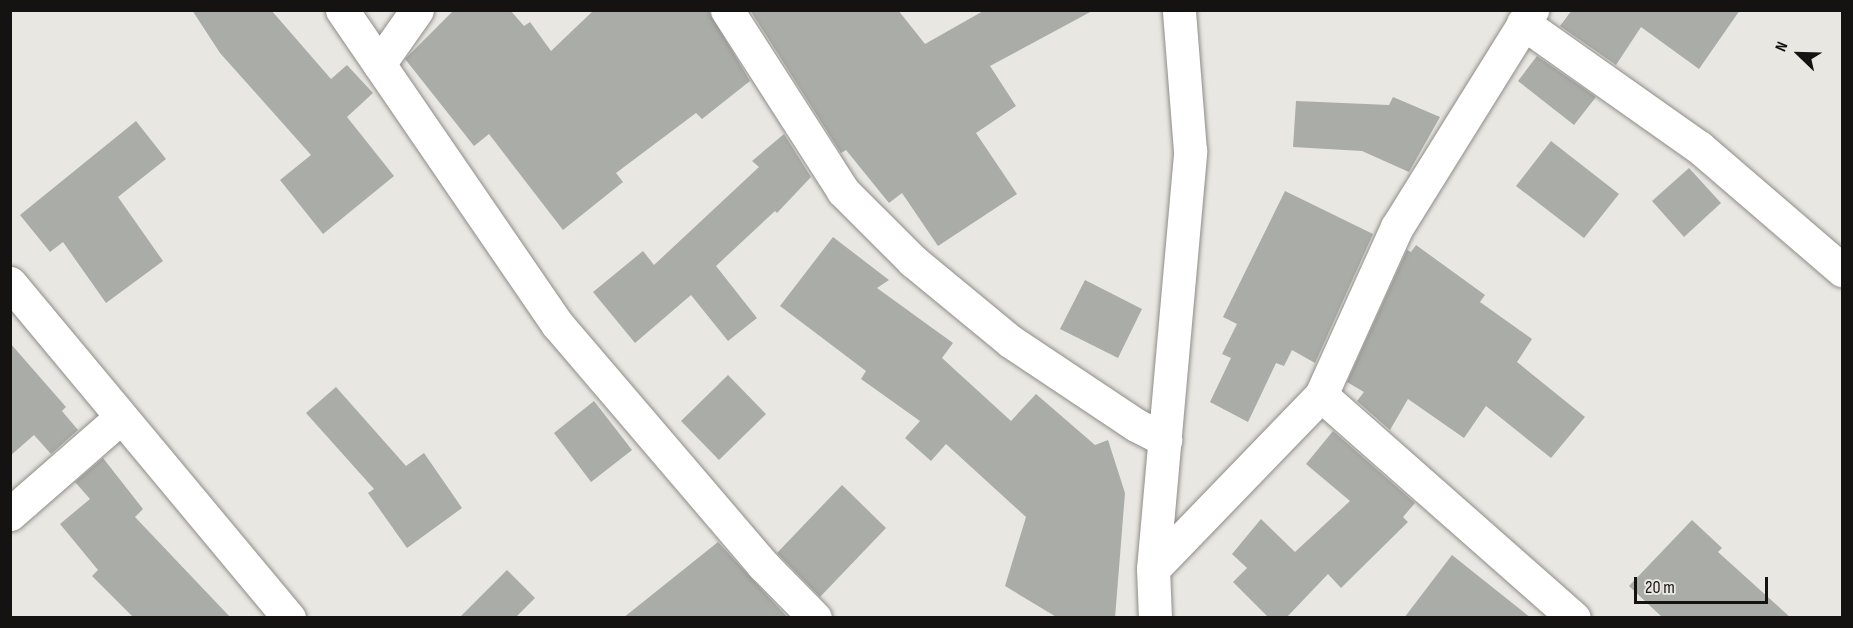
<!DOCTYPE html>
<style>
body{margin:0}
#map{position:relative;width:1853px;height:628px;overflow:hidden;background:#e9e7e2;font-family:"Sofia Sans Condensed",sans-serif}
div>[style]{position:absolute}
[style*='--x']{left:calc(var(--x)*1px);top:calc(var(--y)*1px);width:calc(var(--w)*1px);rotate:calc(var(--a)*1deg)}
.building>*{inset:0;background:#aaaca7}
.roads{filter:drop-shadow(0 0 2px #8e8c88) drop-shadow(0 0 2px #8e8c88)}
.street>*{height:33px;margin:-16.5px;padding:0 16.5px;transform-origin:16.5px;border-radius:16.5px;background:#fff}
span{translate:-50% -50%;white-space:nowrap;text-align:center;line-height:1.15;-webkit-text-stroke:5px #e9e7e2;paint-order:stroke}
.frame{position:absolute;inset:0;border:12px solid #141311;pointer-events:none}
.north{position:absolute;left:1769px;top:24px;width:60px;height:60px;-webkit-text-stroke:4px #e9e7e2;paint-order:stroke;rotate:293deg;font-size:16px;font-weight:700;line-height:24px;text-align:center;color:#141311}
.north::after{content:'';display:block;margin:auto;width:21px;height:27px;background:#141311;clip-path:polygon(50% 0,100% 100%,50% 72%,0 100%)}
.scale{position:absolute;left:1634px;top:577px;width:134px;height:27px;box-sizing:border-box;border:3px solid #141311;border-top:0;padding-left:8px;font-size:18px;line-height:21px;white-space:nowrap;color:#141311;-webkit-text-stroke:4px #e9e7e2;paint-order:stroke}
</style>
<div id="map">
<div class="building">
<i style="clip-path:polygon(192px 10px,271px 10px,331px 79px,347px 65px,373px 93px,347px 117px,394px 176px,323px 234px,280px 180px,311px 155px,220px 53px)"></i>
<i style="clip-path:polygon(454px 10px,510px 10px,524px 26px,530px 22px,551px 51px,594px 10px,708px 10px,750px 81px,702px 119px,696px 113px,616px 173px,623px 182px,563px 230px,489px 134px,474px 146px,405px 59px)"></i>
<i style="clip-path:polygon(750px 10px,898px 10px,925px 44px,985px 10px,1094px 10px,990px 66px,1016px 106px,976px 133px,1017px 194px,938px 246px,902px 193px,889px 203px,846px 150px,841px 153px)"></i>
<i style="clip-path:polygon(1572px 10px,1740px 10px,1699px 69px,1641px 27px,1616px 65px,1560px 26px)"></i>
<i style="clip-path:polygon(1537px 56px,1596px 97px,1574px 125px,1518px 81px)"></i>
<i style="clip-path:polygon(1393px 97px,1440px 117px,1409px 172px,1362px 151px,1293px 147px,1296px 101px,1389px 105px)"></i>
<i style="clip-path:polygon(136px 121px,166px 159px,118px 197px,163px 261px,106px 303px,63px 242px,50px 252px,20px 215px)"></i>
<i style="clip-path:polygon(784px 134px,811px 177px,777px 213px,775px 211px,716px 266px,757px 318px,728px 341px,691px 295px,635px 343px,593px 292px,643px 251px,654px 265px,759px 167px,752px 161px)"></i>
<i style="clip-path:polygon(1551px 141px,1619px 194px,1584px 238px,1516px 186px)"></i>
<i style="clip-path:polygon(1689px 168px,1721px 203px,1684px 237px,1652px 201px)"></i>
<i style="clip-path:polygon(1285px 191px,1373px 234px,1315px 363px,1292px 350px,1284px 366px,1276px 363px,1248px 422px,1210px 402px,1231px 358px,1222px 354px,1237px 324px,1223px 317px)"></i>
<i style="clip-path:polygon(833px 237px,889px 280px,877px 288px,953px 343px,942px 358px,1011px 421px,1036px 394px,1095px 445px,1108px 440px,1125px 493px,1115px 618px,1058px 618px,1005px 586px,1026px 517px,946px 444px,931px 461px,905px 438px,920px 421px,861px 379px,866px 371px,780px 306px)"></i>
<i style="clip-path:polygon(1416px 245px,1485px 295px,1480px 302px,1532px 339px,1517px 362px,1585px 417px,1551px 458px,1486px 406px,1464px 438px,1408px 399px,1390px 430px,1357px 401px,1364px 392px,1347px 382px,1407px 250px,1411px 252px)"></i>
<i style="clip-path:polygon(1085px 280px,1142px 309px,1118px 358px,1060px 329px)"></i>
<i style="clip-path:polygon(10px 343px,66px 407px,62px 411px,78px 430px,51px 454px,34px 435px,10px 456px)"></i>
<i style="clip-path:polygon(728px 375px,766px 414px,719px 460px,681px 421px)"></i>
<i style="clip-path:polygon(336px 387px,406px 466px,424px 453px,462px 508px,407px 548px,368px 493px,374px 489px,306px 413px)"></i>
<i style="clip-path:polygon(594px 401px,632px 450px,591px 482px,554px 433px)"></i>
<i style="clip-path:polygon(1333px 431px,1415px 503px,1403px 517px,1408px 522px,1341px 588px,1328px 574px,1286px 618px,1269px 618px,1233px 582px,1247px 568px,1232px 554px,1261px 519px,1295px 552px,1350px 501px,1306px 464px)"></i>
<i style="clip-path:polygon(103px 458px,143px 509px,135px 517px,231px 618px,134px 618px,92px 576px,98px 570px,60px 524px,90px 499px,75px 482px)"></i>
<i style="clip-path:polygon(842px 485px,886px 528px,820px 597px,777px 553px)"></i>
<i style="clip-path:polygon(1692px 520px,1722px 548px,1718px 552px,1791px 618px,1663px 618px,1629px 586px)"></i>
<i style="clip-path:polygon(718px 542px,788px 618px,623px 618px)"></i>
<i style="clip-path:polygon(1452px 555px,1531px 618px,1404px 618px)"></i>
<i style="clip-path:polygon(507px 570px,535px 598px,515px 618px,459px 618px)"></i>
</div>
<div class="roads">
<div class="street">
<i style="--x:342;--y:10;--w:382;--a:55.6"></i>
<i style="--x:558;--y:325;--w:316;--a:49.5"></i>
<i style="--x:763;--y:565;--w:74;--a:45.5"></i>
<i style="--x:727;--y:10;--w:215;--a:57.3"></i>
<i style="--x:843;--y:191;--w:99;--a:45"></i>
<i style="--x:913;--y:261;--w:126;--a:39.5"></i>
<i style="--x:1010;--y:341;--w:151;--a:33.7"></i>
<i style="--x:1136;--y:425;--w:33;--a:27"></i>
<i style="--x:1523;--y:23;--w:215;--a:35.2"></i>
<i style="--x:1699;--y:147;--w:189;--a:40.7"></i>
<i style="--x:379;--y:64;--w:66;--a:-54.9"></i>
<i style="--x:10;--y:283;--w:436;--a:50.2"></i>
<i style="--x:1321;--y:395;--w:337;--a:41.4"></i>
<i style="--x:10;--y:514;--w:146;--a:-41.1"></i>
<i style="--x:1153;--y:569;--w:242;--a:-46"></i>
<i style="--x:1321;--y:395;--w:184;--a:-65.7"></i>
<i style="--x:1397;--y:227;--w:256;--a:-58.1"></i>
<i style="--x:1155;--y:618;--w:49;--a:-92.3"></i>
<i style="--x:1153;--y:569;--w:420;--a:-84.9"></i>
<i style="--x:1190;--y:151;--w:141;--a:-94.5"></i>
</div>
</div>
<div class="frame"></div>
<div class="north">N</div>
<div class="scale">20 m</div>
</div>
